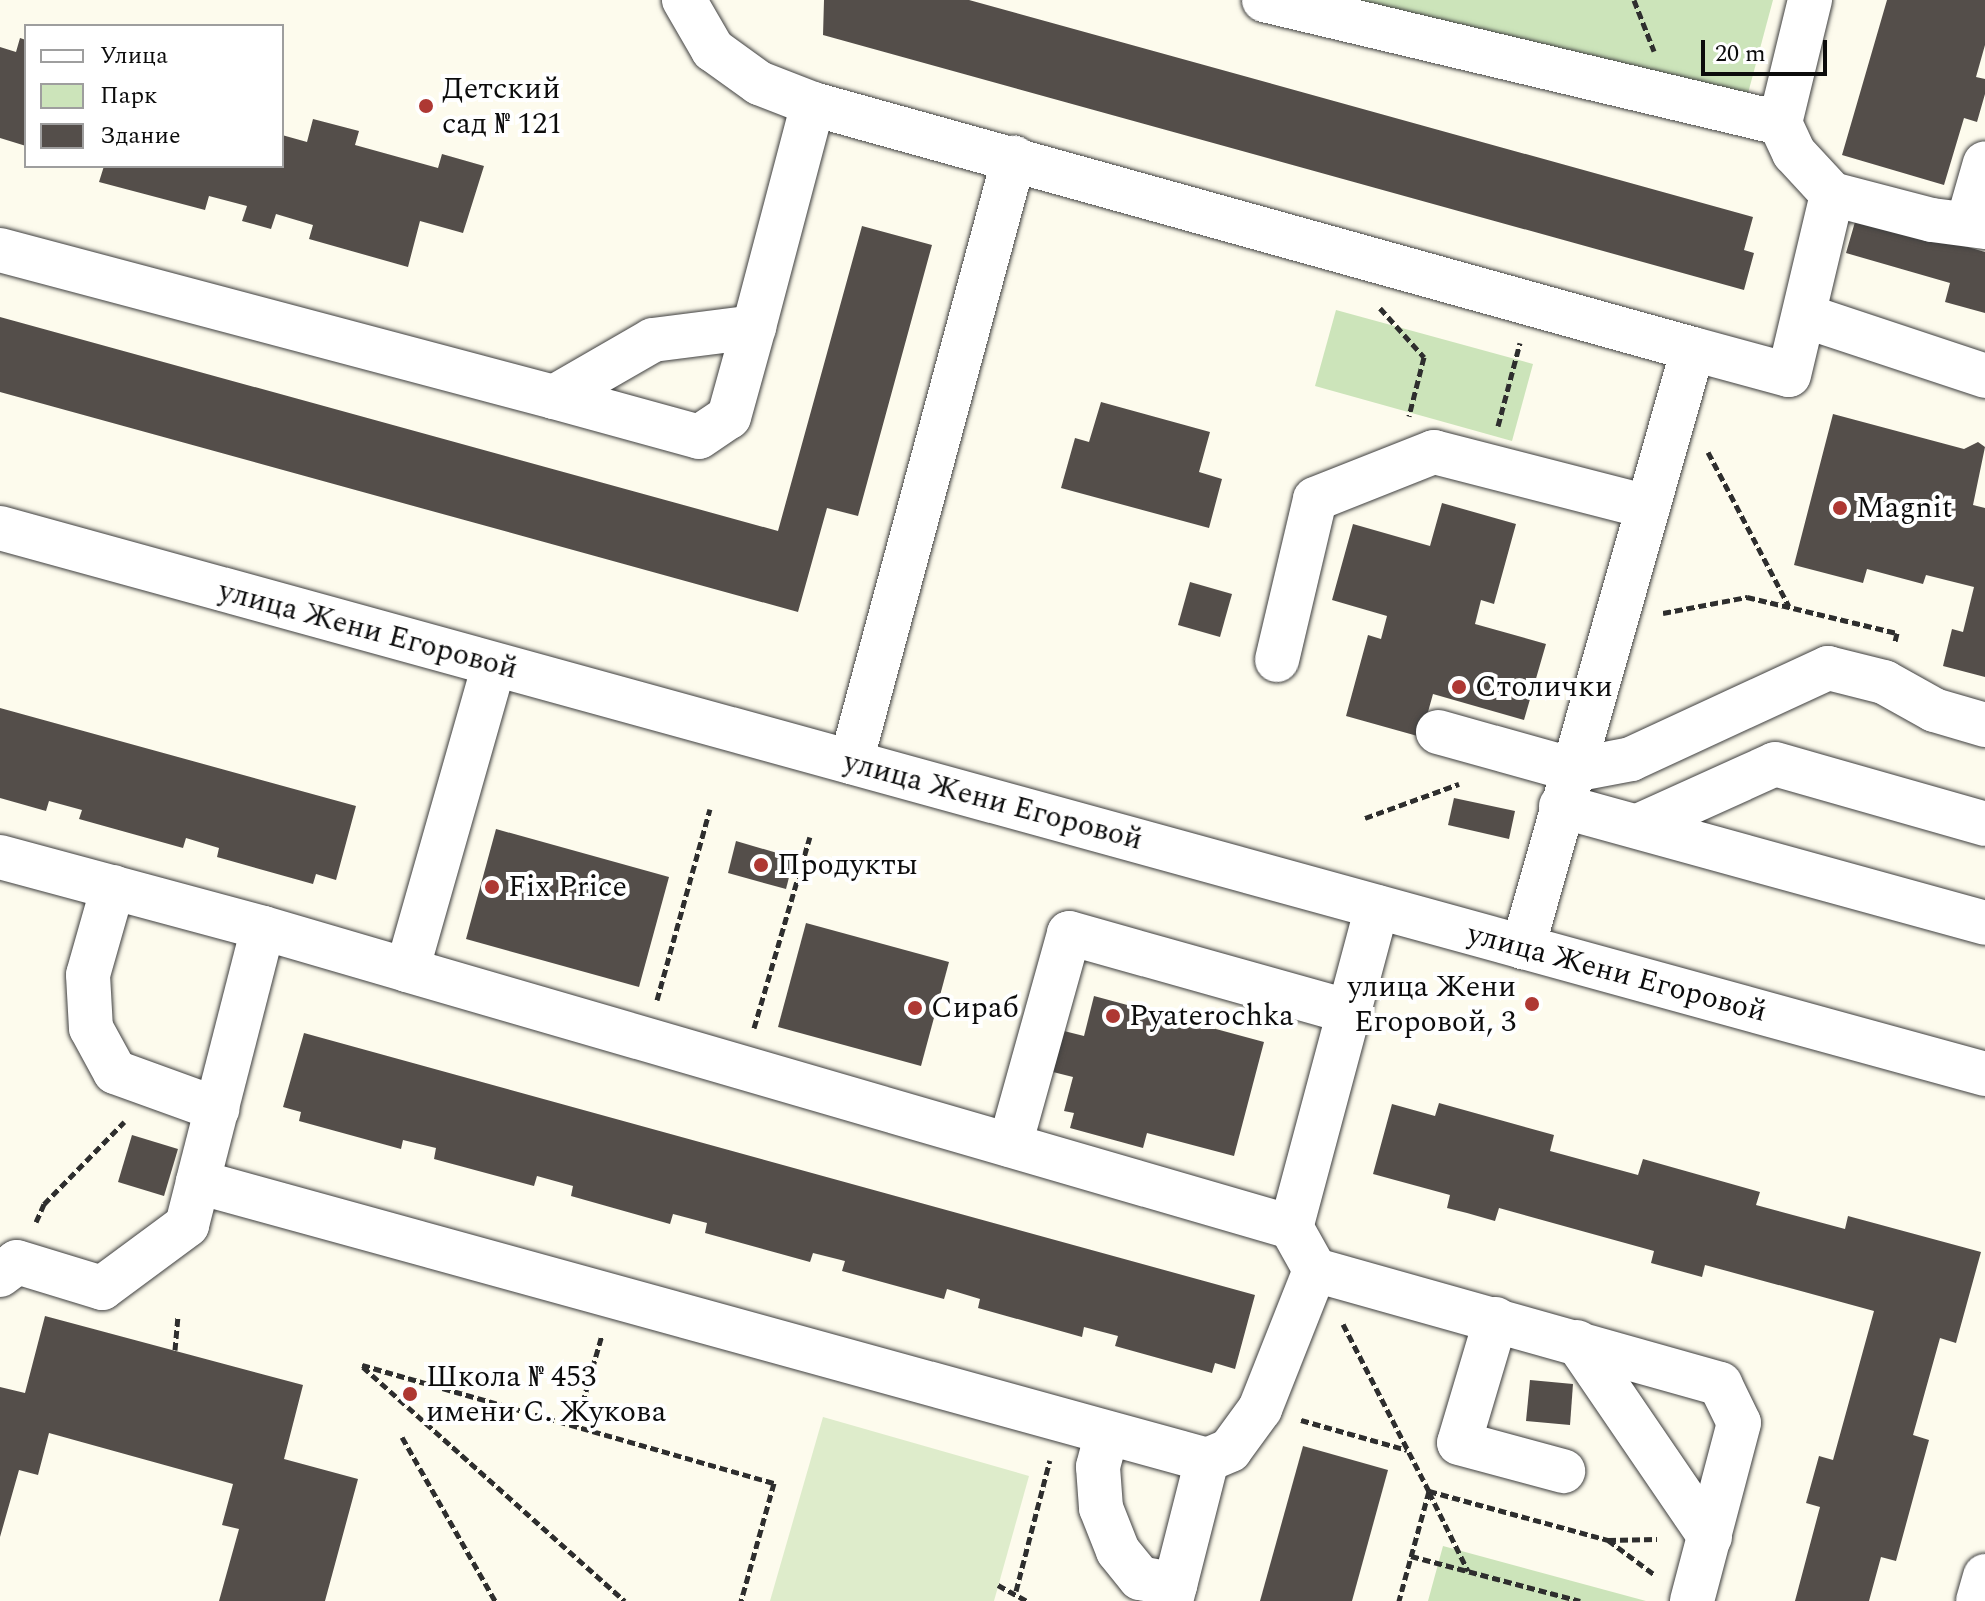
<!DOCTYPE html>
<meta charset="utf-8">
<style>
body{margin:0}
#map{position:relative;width:1985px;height:1601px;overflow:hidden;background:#fdfbed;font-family:Spectral,serif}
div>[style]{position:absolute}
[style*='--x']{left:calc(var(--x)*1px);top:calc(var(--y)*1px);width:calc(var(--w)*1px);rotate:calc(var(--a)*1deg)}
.green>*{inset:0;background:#cce4ba}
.pitch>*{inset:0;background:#deeccb}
.building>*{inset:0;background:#544e4a}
.path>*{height:5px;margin-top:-2.5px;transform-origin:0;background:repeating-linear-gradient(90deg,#2e2e2e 0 8px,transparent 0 12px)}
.roads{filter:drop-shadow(0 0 2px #3f3f3f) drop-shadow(0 0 2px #3f3f3f)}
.minor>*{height:44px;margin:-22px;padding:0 22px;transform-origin:22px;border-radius:22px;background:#fff}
.dots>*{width:22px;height:22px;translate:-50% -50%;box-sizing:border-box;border:4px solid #fff;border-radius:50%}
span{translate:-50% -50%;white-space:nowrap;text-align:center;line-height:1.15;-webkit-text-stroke:8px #fff;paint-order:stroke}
.poi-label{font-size:30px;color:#0c0c0c}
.left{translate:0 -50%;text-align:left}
.right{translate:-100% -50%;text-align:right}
.street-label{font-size:30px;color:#0c0c0c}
.legend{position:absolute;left:24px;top:24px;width:260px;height:144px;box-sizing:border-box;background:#fff;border:2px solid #9e9e9e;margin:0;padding:10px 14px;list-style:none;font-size:24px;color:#0c0c0c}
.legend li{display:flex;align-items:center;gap:16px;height:40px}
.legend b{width:40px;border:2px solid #9e9e9e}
.scale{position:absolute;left:1701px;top:40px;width:126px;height:36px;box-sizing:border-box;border:4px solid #0c0c0c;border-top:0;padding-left:10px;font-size:24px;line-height:28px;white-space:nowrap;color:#0c0c0c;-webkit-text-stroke:6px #fff;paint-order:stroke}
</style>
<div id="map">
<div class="green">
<i style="clip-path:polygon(1355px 0,1773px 0,1747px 97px)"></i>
<i style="clip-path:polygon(1336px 310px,1533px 364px,1512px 441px,1315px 386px)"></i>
<i style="clip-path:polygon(1443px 1546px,1646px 1601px,1428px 1601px)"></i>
</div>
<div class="pitch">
<i style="clip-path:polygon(823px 1417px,1029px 1476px,994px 1601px,770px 1601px)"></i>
</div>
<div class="building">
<i style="clip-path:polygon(824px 0,969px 0,1753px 217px,1744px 250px,1754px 253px,1744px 290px,823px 35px)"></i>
<i style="clip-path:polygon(1887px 0,1985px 0,1985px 45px,1976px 77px,1985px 79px,1985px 94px,1977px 122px,1964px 118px,1944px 185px,1842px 155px)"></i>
<i style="clip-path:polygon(20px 38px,26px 40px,26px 146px,0 138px,0 47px,16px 52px)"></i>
<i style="clip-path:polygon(313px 119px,359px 131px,355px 145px,438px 168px,442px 154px,484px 166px,463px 233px,420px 221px,408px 267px,309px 239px,313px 225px,276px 214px,271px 229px,242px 221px,247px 206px,209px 196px,205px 210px,99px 182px,104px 166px,282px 166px,282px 135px,307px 142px)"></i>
<i style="clip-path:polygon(1857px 215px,1985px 252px,1985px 313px,1945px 302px,1950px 283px,1846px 253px)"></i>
<i style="clip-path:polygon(862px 226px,932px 245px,858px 516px,827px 508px,798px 612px,0 392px,0 317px,778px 531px)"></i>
<i style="clip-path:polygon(1101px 402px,1210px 432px,1199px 472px,1222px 479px,1209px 528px,1061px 488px,1075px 438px,1089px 442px)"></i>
<i style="clip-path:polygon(1833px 414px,1964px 449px,1978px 442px,1985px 447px,1973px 505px,1985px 508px,1985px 677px,1943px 666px,1952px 629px,1963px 632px,1974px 587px,1926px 575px,1923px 584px,1867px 569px,1863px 583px,1794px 565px)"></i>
<i style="clip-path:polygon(1442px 503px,1516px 524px,1494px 604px,1481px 600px,1475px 624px,1546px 644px,1524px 720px,1433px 694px,1421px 737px,1346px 716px,1368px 635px,1381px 639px,1387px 616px,1332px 600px,1353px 524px,1430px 546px)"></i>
<i style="clip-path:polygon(1190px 582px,1232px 594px,1220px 637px,1178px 625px)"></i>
<i style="clip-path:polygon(0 708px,356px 806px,336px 880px,316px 874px,313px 884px,217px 857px,219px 848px,186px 838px,183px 848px,79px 819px,82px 810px,49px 801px,46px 811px,0 798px)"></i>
<i style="clip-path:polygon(1454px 798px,1515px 811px,1509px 839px,1448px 825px)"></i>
<i style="clip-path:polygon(496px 829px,669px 877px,639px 987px,466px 939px)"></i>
<i style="clip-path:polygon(736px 841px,794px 858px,786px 889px,728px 873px)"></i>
<i style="clip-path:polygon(806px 923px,949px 962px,921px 1066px,778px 1027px)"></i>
<i style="clip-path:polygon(1094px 996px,1264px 1042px,1234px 1156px,1147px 1133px,1143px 1148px,1070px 1128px,1074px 1113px,1064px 1111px,1073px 1077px,1053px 1072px,1064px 1031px,1084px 1036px)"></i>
<i style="clip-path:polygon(304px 1033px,1255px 1295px,1235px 1369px,1215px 1363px,1212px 1373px,1115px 1346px,1118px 1336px,1084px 1327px,1082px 1337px,978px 1308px,980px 1299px,947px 1289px,944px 1299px,842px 1271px,845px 1261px,813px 1253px,810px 1262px,705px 1233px,707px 1223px,673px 1214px,670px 1224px,571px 1196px,573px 1186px,537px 1176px,534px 1186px,434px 1159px,436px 1148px,403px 1140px,401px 1149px,299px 1121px,301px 1112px,283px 1107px)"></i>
<i style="clip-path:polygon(1439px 1103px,1554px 1135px,1550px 1151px,1638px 1175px,1643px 1159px,1760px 1192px,1756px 1205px,1845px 1229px,1848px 1216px,1981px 1252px,1956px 1343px,1940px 1338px,1913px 1435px,1929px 1440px,1896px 1561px,1881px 1557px,1869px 1601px,1795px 1601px,1820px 1507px,1806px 1503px,1819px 1456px,1833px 1460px,1874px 1311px,1705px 1265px,1702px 1277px,1651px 1263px,1654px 1251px,1499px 1208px,1495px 1221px,1467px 1213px,1447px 1208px,1450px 1195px,1373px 1174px,1392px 1104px,1435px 1116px)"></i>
<i style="clip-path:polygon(132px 1135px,178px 1149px,164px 1196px,118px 1182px)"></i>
<i style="clip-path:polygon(45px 1316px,303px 1385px,284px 1459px,358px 1479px,325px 1601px,219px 1601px,239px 1529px,222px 1525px,233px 1484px,49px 1433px,38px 1475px,19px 1470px,0 1537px,0 1387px,25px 1393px)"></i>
<i style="clip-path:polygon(1530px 1380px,1573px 1384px,1570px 1425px,1526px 1421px)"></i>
<i style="clip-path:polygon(1303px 1446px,1388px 1470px,1352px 1601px,1260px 1601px)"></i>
</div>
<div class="path">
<i style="--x:1634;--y:0;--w:55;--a:68.6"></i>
<i style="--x:1380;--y:308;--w:66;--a:48.1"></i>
<i style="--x:1424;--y:357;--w:61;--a:104.3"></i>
<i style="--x:1498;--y:426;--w:86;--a:-75.2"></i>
<i style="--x:1708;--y:452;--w:174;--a:62.3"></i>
<i style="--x:1663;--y:613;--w:86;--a:-10.8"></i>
<i style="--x:1747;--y:597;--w:154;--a:13.5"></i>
<i style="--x:1897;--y:633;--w:9;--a:103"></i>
<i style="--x:1365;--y:818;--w:100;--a:-19.9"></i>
<i style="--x:657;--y:1000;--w:198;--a:-74.5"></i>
<i style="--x:754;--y:1028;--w:199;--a:-73.7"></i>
<i style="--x:36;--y:1222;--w:20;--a:-66"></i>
<i style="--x:44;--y:1204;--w:115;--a:-45.7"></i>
<i style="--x:1343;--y:1324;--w:188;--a:62.8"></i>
<i style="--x:1429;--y:1491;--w:114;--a:105.3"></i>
<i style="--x:175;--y:1350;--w:33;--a:-85"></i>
<i style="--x:362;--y:1365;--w:429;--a:16"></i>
<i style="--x:774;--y:1483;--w:123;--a:105.6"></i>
<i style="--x:363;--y:1367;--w:351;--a:41.8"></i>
<i style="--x:1301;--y:1420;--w:110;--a:15.8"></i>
<i style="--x:576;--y:1426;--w:95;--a:-74.1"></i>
<i style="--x:402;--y:1437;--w:189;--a:60.4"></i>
<i style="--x:1429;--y:1491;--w:186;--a:15.3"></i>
<i style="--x:1608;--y:1540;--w:59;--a:36.7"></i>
<i style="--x:1429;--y:1492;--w:88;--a:63.7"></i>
<i style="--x:1608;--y:1540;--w:49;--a:-1.2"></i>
<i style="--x:1411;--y:1556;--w:175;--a:14.9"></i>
<i style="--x:998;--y:1585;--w:33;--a:29"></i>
<i style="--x:1016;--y:1591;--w:135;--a:-75.5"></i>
</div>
<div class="roads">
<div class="minor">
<i style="--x:1264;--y:0;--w:530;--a:13.41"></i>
<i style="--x:813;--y:104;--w:913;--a:15.56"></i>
<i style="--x:1693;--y:349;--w:622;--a:105.87"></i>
<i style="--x:1832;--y:194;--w:103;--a:14.6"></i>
<i style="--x:1932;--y:220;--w:53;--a:7.5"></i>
<i style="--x:1968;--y:222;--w:61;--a:-73.9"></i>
<i style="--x:0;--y:250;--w:573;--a:14.86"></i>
<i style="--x:554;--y:397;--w:114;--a:-29.9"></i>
<i style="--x:653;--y:340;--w:102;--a:-7.3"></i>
<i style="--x:754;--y:327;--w:231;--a:-75.2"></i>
<i style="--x:813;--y:104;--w:58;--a:-158.7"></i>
<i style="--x:759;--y:83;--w:57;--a:-144.3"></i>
<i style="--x:713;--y:50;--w:58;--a:-120.1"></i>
<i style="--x:1805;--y:316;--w:190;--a:18.4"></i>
<i style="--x:1693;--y:349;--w:99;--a:15.2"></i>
<i style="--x:1789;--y:375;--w:186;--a:-76.6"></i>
<i style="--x:1832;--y:194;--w:56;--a:-132.8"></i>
<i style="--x:1794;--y:153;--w:33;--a:-115"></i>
<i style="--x:1780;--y:123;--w:127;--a:-76.3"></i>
<i style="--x:554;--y:397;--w:150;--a:15.4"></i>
<i style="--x:699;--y:437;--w:36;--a:-34"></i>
<i style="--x:729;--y:417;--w:93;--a:-74.5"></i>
<i style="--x:0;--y:528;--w:2059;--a:15.38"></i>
<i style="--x:1277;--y:660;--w:165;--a:-76.7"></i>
<i style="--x:1315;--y:499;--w:128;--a:-21.6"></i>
<i style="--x:1434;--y:452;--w:221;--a:14.4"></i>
<i style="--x:494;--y:665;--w:317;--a:105.9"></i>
<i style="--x:407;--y:970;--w:150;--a:-163.7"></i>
<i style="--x:263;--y:928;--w:262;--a:104.4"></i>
<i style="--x:198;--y:1182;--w:1047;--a:15.4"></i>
<i style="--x:1438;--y:732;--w:141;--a:15.6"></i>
<i style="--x:1574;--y:770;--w:58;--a:-10.9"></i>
<i style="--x:1631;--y:759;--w:217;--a:-24.8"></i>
<i style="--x:1828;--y:668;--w:58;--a:14"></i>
<i style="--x:1884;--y:682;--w:57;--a:29.2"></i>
<i style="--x:1934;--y:710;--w:53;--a:16.4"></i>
<i style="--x:851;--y:762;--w:626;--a:-74.9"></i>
<i style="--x:1561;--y:806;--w:440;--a:15.4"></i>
<i style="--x:1638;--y:826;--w:150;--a:-24.3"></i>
<i style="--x:1775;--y:764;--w:218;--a:15.9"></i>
<i style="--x:0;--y:857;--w:272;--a:15.1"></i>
<i style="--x:113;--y:887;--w:91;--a:105.9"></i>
<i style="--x:88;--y:975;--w:53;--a:86.8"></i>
<i style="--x:91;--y:1028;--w:50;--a:61.4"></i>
<i style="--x:115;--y:1072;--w:109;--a:19.9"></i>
<i style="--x:1377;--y:907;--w:331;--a:105"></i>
<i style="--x:1291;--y:1227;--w:49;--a:60.8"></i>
<i style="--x:1315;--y:1270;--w:421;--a:15.7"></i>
<i style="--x:1720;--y:1384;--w:43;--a:64"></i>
<i style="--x:1739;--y:1423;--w:184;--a:104.8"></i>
<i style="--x:407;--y:970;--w:921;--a:16.21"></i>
<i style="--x:1010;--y:1145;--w:220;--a:-74.4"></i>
<i style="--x:1069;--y:933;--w:292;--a:15.7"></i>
<i style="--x:0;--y:1275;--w:21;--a:-37"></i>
<i style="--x:17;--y:1262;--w:89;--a:17"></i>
<i style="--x:102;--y:1288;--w:106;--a:-36.5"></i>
<i style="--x:187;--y:1225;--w:44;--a:-75.7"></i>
<i style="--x:1496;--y:1319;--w:129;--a:106.6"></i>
<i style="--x:1459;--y:1443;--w:108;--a:15.1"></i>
<i style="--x:1577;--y:1342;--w:236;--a:55.7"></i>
<i style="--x:1107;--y:1433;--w:35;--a:105"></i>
<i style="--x:1098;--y:1467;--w:41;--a:85.8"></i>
<i style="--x:1101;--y:1508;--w:46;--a:68.4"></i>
<i style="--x:1118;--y:1551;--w:35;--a:51"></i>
<i style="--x:1140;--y:1578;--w:36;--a:11"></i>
<i style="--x:1171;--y:1601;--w:146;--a:-75.7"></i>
<i style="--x:1207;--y:1460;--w:25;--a:-23"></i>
<i style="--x:1230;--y:1450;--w:51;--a:-53.8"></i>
<i style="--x:1260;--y:1409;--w:149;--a:-68.4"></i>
<i style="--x:1978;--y:1601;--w:26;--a:-74"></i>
</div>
</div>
<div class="dots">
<i style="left:426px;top:106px;background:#ae3833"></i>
<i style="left:1840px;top:508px;background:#ae3833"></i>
<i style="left:1459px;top:687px;background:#ae3833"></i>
<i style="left:761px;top:865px;background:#ae3833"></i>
<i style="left:492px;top:887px;background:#ae3833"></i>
<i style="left:1532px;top:1004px;background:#ae3833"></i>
<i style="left:915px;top:1008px;background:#ae3833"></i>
<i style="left:1113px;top:1016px;background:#ae3833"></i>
<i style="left:410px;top:1394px;background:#ae3833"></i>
</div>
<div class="poi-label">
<span class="left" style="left:442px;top:106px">Детский<br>сад № 121</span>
<span class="left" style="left:1856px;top:508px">Magnit</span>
<span class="left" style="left:1475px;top:687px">Столички</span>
<span class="left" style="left:777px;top:865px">Продукты</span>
<span class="left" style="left:508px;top:887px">Fix Price</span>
<span class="right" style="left:1516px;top:1004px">улица Жени<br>Егоровой, 3</span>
<span class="left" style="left:931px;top:1008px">Сираб</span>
<span class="left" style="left:1129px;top:1016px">Pyaterochka</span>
<span class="left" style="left:426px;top:1394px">Школа № 453<br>имени С. Жукова</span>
</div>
<div class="street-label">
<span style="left:368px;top:630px;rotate:15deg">улица Жени Егоровой</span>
<span style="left:993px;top:801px;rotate:15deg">улица Жени Егоровой</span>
<span style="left:1617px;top:973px;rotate:15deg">улица Жени Егоровой</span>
</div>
<ul class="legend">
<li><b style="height:10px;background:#fff"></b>Улица</li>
<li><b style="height:22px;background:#cce4ba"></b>Парк</li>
<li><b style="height:22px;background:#544e4a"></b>Здание</li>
</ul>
<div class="scale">20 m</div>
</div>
